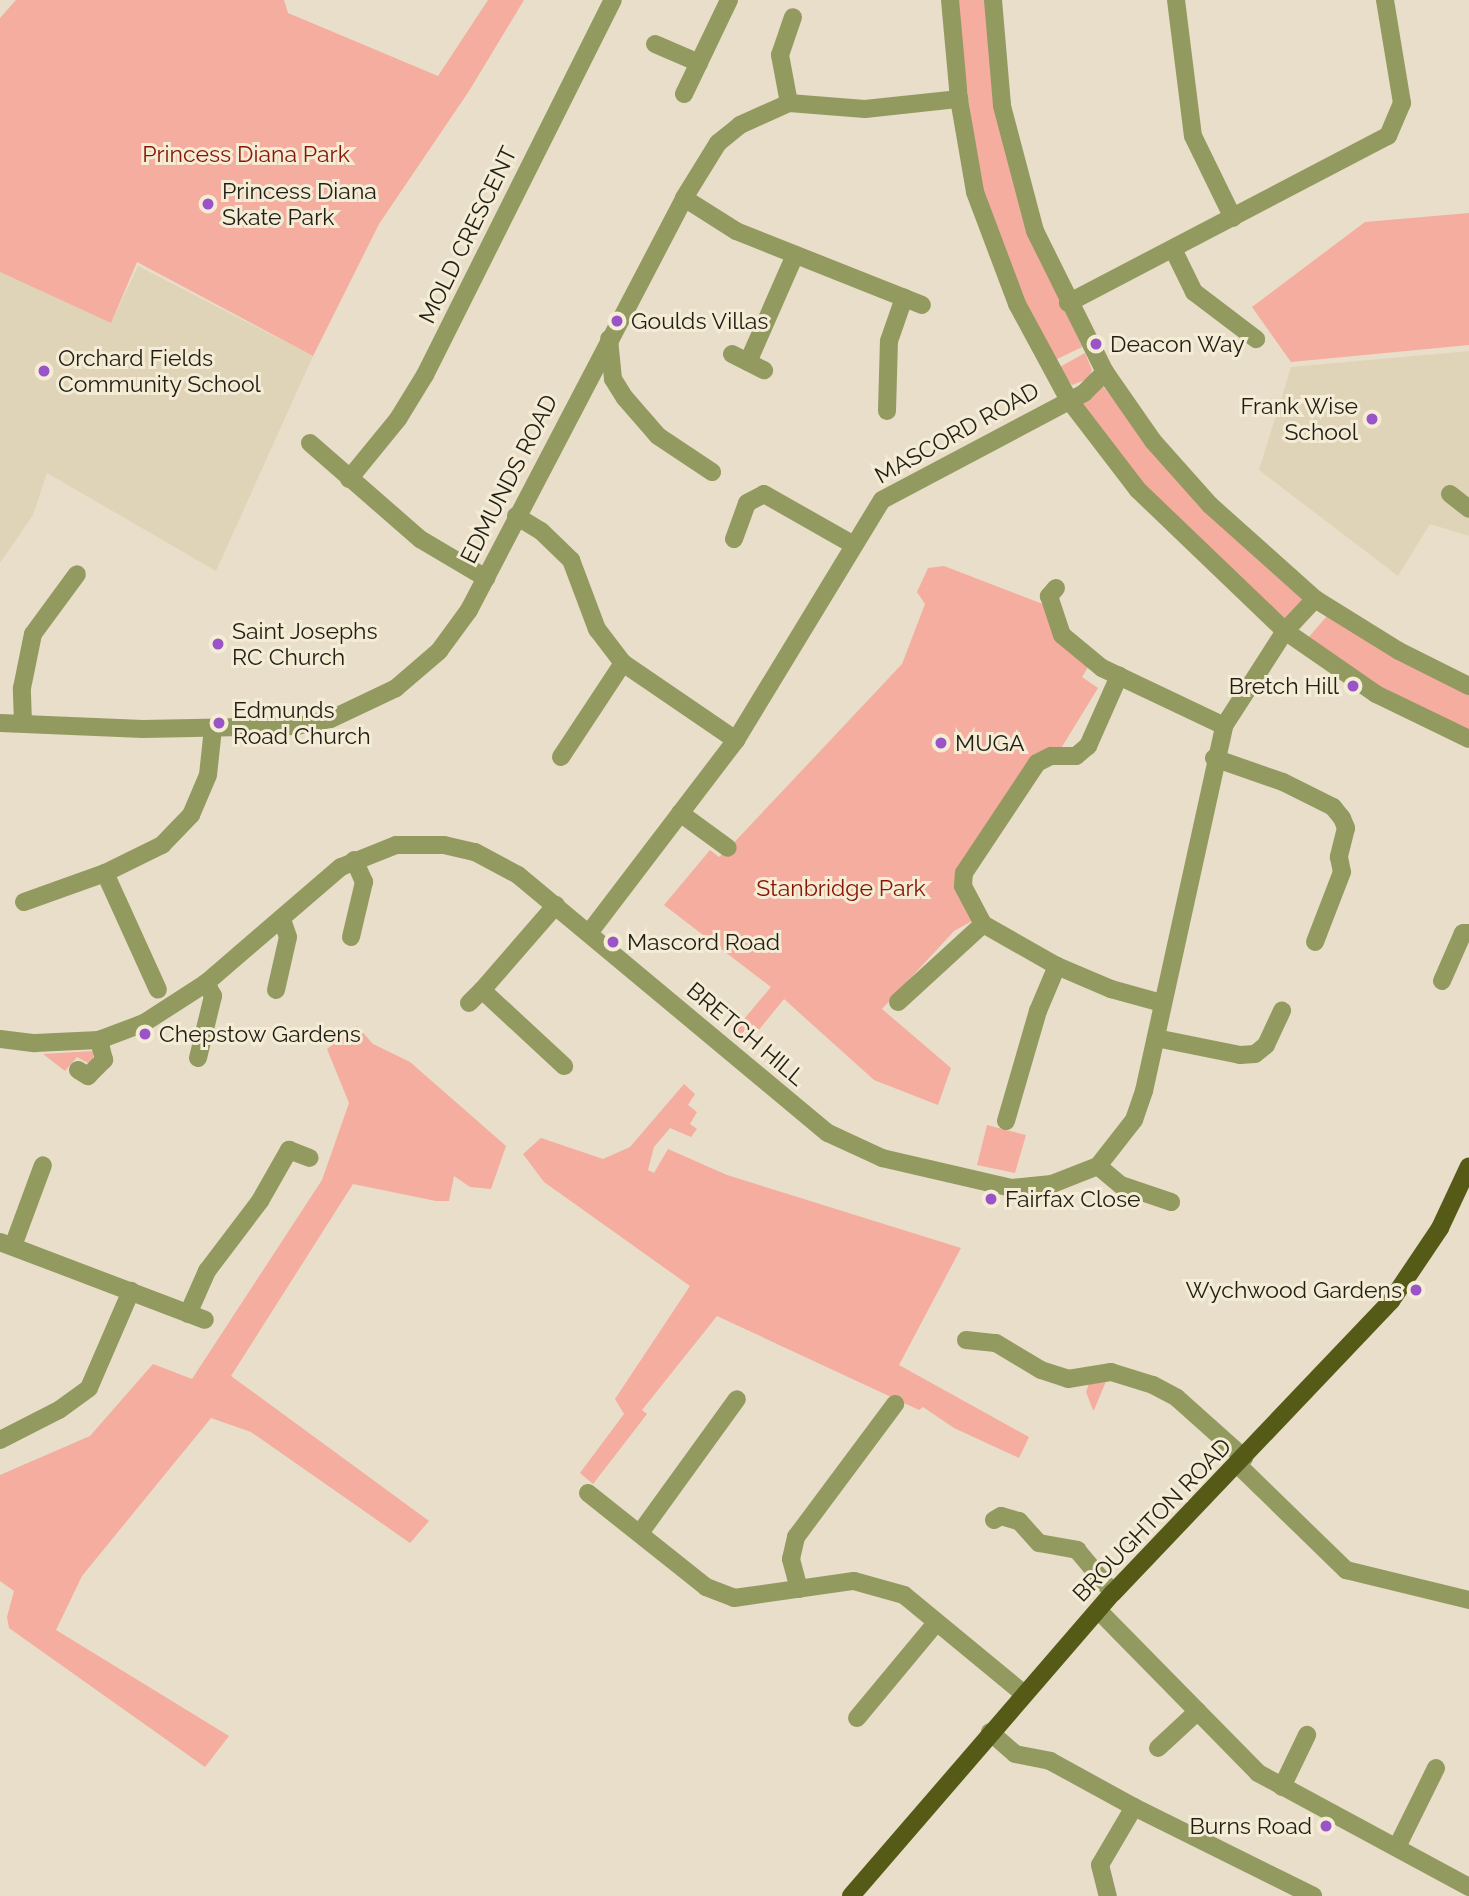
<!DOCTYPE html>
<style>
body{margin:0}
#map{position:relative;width:1469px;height:1896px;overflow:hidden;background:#e8dec9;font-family:Raleway,sans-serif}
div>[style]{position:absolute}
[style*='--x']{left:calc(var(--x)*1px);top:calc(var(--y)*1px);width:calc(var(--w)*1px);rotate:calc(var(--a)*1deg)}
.built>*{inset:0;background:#e0d4b8}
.green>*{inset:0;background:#f4ad9e}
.minor>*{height:18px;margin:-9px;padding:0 9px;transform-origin:9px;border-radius:9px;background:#929a60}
.major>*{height:18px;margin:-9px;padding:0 9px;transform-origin:9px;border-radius:9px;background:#555b16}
.dots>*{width:19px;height:19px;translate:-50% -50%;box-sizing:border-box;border:4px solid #f5ecd6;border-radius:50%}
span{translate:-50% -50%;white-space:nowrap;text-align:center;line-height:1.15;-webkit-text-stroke:6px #f5ecd6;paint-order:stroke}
.park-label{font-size:23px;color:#851603}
.poi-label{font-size:23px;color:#211e16}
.left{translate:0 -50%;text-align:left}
.right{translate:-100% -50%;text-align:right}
.street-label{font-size:23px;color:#211e16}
</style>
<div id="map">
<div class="built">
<i style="clip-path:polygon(138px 266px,313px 356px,216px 571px,47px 473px,33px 515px,0 563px,0 272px,111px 323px,109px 327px)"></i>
<i style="clip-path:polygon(1469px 351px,1469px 536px,1430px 524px,1398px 576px,1259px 470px,1291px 367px)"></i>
</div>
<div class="green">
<i style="clip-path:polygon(16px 0,284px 0,288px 13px,438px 76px,488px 0,524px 0,469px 91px,379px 224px,313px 356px,137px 262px,111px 323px,0 272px,0 18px)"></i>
<i style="clip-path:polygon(955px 0,986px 0,995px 102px,1025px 220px,1082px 347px,1053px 361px,1025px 304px,981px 189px)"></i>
<i style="clip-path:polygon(1469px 213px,1469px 345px,1291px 362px,1252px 307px,1365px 222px)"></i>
<i style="clip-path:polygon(1085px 353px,1092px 370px,1088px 379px,1072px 385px,1058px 368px)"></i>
<i style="clip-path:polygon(1102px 385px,1161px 460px,1306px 598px,1286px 621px,1164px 512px,1077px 403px)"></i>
<i style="clip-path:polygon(944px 566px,1048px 606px,1056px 636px,1069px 652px,1085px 662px,1088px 667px,1082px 677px,1098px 688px,1060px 750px,1049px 751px,959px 870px,972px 921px,954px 931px,882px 1009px,951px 1068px,938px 1105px,874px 1080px,784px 999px,748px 1043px,734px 1031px,771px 987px,664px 905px,710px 850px,719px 857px,728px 849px,902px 664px,925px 604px,917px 592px,928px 568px)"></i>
<i style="clip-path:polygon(1327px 616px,1469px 694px,1469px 731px,1380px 686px,1308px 638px)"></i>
<i style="clip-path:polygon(357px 1026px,373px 1044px,410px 1062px,506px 1146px,491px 1189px,470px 1187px,454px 1176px,449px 1201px,436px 1201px,353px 1184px,231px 1376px,429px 1521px,410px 1543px,251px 1432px,211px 1418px,82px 1576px,56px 1630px,229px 1736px,205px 1767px,9px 1628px,7px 1617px,14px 1591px,0 1581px,0 1475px,90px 1436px,153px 1364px,192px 1379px,322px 1180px,349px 1103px,327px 1049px)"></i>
<i style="clip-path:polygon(93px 1051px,93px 1060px,88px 1063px,77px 1057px,65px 1071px,43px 1054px)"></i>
<i style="clip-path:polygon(684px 1084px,695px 1094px,688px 1105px,697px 1112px,690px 1124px,697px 1129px,691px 1137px,670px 1128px,654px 1147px,648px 1170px,654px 1173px,668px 1149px,727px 1175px,961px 1248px,899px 1365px,1029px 1437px,1019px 1458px,954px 1428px,923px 1407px,919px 1410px,717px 1316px,642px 1410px,647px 1414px,593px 1484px,580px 1473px,624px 1414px,615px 1399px,690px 1286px,544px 1182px,523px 1154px,541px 1138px,603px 1159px,630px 1147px)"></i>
<i style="clip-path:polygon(987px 1125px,1026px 1135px,1015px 1173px,977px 1165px)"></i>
<i style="clip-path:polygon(1107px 1379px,1094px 1410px,1093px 1410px,1086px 1392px,1089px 1383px)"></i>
</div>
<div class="minor">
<i style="--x:950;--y:0;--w:99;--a:84.8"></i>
<i style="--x:959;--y:99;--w:94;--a:80.2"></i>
<i style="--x:975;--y:192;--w:120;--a:69.4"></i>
<i style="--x:1017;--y:304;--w:109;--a:61.6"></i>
<i style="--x:1069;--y:400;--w:113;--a:52.5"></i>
<i style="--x:1138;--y:490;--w:204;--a:43.8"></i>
<i style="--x:1285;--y:631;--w:111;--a:34.7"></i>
<i style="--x:1376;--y:694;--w:103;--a:25.8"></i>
<i style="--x:993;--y:0;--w:106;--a:85.1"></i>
<i style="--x:1002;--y:106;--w:129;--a:75.2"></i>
<i style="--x:1035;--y:231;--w:157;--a:63.6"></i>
<i style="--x:1105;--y:372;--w:84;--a:55.2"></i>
<i style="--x:1153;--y:441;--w:86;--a:48.3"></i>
<i style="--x:1210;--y:505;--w:141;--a:41.8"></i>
<i style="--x:1315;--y:599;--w:99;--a:31.8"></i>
<i style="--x:1399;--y:651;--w:78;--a:26.6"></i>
<i style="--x:1176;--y:0;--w:137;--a:82.9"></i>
<i style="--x:1193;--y:136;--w:91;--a:64"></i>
<i style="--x:655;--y:44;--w:48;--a:23.4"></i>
<i style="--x:684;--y:94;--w:104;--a:-64.4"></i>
<i style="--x:789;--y:103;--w:49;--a:-100.6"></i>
<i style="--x:780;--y:55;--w:40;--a:-71.1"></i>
<i style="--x:684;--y:198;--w:62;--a:32.4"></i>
<i style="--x:736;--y:231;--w:200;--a:21.7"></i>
<i style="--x:1173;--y:249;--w:48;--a:64"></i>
<i style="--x:1194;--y:292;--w:78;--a:37.2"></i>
<i style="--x:1068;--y:303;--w:361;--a:-27.6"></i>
<i style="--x:1388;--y:136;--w:36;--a:-67"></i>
<i style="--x:1402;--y:103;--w:104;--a:-99.4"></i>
<i style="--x:609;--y:339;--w:40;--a:84.3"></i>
<i style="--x:613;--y:379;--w:22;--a:58"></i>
<i style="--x:625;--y:398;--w:50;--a:49"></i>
<i style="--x:658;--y:436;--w:65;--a:33.7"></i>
<i style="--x:732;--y:354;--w:36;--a:27"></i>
<i style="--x:748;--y:362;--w:117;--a:-66.3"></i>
<i style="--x:887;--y:411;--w:70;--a:-88.4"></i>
<i style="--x:889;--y:341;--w:46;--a:-70.8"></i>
<i style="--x:310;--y:443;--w:146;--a:41.1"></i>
<i style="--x:420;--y:539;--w:77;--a:30.6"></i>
<i style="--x:349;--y:479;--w:77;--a:-50.8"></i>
<i style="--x:398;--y:419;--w:52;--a:-58.5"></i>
<i style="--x:425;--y:375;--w:419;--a:-63.4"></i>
<i style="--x:1450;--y:494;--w:24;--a:38"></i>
<i style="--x:516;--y:516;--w:29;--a:31"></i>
<i style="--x:541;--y:531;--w:42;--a:44"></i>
<i style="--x:571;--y:560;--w:74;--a:69.4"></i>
<i style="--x:597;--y:629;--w:43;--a:52.6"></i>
<i style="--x:623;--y:663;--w:137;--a:34.3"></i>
<i style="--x:734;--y:539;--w:38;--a:-70"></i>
<i style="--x:747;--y:503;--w:19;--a:-28"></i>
<i style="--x:764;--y:494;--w:101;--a:29.6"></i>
<i style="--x:1056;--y:588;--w:11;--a:131"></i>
<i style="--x:1049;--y:596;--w:41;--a:71.6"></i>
<i style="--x:1062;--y:635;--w:52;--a:39.5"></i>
<i style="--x:1102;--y:668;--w:135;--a:25.4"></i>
<i style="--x:0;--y:723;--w:143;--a:2.4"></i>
<i style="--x:143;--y:729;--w:154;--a:-1.1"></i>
<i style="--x:297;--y:726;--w:35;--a:-12"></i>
<i style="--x:331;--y:719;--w:72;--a:-25.5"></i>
<i style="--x:396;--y:688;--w:57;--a:-40.7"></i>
<i style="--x:439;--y:651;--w:51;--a:-53.8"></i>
<i style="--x:469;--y:610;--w:465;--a:-62.4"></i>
<i style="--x:684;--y:198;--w:65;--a:-58.3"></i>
<i style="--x:718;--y:143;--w:28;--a:-39"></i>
<i style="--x:740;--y:125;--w:54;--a:-24.2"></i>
<i style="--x:789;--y:103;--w:76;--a:4.5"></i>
<i style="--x:865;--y:109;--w:95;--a:-6.1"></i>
<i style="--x:23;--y:723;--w:35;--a:-92"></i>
<i style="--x:22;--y:688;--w:55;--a:-78.5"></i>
<i style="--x:33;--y:634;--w:74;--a:-53.7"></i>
<i style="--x:561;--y:757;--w:113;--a:-56.6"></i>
<i style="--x:1214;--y:758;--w:73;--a:19.2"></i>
<i style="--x:1283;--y:782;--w:56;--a:26.6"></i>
<i style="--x:1333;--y:807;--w:14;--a:51"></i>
<i style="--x:1342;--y:818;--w:11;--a:68"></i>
<i style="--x:1346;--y:828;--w:30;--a:104"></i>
<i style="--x:1339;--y:857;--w:15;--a:79"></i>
<i style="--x:1342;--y:872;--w:75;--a:111.1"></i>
<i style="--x:680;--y:813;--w:59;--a:36.1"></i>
<i style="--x:105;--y:873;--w:128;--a:65.6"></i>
<i style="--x:24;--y:902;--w:86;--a:-19.7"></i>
<i style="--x:105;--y:873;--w:64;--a:-26.2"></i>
<i style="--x:162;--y:845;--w:42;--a:-46"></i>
<i style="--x:191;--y:815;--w:43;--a:-67"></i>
<i style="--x:208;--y:775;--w:47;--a:-83.9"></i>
<i style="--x:556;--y:905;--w:113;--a:131"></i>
<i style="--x:482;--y:990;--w:112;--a:42.8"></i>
<i style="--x:983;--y:924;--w:43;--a:-117.8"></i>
<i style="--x:963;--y:886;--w:13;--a:-86"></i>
<i style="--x:964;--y:873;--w:132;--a:-56.4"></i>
<i style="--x:1037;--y:763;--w:16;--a:-27"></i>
<i style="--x:1051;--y:756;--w:25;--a:0"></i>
<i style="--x:1076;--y:756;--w:16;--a:-40"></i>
<i style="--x:1088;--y:746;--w:77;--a:-66.1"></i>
<i style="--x:589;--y:933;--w:243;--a:-52.7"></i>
<i style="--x:736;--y:740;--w:281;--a:-58.7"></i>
<i style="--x:882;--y:500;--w:229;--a:-27.9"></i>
<i style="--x:1084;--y:393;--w:30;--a:-45"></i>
<i style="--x:351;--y:937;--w:57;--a:-76.7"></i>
<i style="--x:364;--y:882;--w:24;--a:-114"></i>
<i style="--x:1442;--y:981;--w:52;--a:-66.4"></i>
<i style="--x:1463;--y:933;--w:6;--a:0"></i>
<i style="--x:276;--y:990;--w:54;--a:-77.2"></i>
<i style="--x:288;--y:937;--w:18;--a:-109"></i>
<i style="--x:898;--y:1002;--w:115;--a:-42.5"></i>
<i style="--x:983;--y:924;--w:85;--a:29.6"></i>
<i style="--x:1057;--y:966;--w:59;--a:23.1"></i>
<i style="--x:1111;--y:989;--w:53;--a:15.4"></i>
<i style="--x:469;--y:1003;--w:18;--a:-45"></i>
<i style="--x:1156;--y:1038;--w:86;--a:11.4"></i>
<i style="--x:1240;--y:1055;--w:15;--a:-4"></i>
<i style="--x:1255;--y:1054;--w:14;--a:-39"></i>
<i style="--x:1266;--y:1045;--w:38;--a:-65"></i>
<i style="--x:0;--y:1039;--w:35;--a:7"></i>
<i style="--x:35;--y:1043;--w:64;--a:-2.7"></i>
<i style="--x:99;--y:1040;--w:48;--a:-20.7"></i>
<i style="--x:144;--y:1023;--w:74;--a:-32.8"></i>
<i style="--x:206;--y:983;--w:178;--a:-40.7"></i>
<i style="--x:341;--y:867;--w:59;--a:-21.8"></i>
<i style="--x:396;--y:845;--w:48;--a:0"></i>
<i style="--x:444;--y:845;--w:32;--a:13"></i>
<i style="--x:475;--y:852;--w:49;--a:28.1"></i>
<i style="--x:518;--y:875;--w:403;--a:39.8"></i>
<i style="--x:828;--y:1133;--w:60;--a:24.8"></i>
<i style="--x:882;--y:1158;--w:133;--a:13"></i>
<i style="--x:1012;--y:1188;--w:40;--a:-5.7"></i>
<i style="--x:1052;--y:1184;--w:49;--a:-21.4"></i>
<i style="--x:1098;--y:1166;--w:58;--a:-52"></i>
<i style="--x:1134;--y:1120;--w:31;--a:-71"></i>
<i style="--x:1144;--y:1091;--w:374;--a:-77.6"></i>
<i style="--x:1224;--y:726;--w:113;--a:-57.3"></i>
<i style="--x:1285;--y:631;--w:44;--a:-46.8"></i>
<i style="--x:198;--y:1058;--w:64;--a:-76.4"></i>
<i style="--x:213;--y:996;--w:15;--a:-118"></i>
<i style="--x:78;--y:1070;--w:12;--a:31"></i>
<i style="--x:88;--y:1076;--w:23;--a:-45"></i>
<i style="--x:104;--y:1060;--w:21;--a:-104"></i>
<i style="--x:1006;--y:1121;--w:115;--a:-73.8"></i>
<i style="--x:1038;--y:1011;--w:49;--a:-67.1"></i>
<i style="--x:1098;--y:1166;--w:30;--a:40"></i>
<i style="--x:1121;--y:1185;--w:53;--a:18.8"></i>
<i style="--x:0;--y:1242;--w:219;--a:20.8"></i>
<i style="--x:13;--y:1246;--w:86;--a:-69.7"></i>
<i style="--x:188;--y:1314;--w:47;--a:-66.2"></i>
<i style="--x:207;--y:1271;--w:88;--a:-52.9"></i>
<i style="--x:260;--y:1201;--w:59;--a:-60.4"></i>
<i style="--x:289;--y:1150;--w:22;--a:21"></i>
<i style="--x:966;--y:1340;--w:30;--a:6"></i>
<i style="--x:996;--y:1343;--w:52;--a:31"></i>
<i style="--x:1041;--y:1370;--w:28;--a:18"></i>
<i style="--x:1068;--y:1379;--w:44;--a:-9.2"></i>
<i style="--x:1111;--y:1372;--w:44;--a:17.2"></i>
<i style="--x:1153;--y:1385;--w:27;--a:28"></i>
<i style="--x:1177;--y:1398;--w:90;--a:41.8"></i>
<i style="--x:0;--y:1440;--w:66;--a:-27"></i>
<i style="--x:59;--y:1410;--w:37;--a:-36"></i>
<i style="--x:89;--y:1388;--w:106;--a:-66.6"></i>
<i style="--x:1238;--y:1465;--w:151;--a:44.2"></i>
<i style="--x:1346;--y:1570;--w:127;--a:13.7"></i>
<i style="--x:588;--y:1493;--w:151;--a:38.5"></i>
<i style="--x:706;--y:1587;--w:30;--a:21"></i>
<i style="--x:734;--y:1598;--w:121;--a:-8.1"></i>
<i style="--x:854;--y:1581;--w:52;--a:15.6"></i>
<i style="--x:904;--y:1595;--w:156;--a:39.5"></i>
<i style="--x:994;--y:1520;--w:8;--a:-30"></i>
<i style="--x:1001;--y:1516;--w:19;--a:16"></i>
<i style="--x:1019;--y:1521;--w:30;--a:48"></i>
<i style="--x:1039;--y:1543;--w:39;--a:10"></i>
<i style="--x:1077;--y:1550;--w:56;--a:50.1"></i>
<i style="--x:640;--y:1533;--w:165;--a:-54.1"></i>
<i style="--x:799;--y:1589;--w:31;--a:-105"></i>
<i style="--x:791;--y:1559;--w:23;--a:-77"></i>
<i style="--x:796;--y:1537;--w:166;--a:-53.3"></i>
<i style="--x:1099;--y:1611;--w:227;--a:45.5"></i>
<i style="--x:1258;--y:1773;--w:240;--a:28.4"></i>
<i style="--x:857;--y:1718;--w:122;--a:-50.3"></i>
<i style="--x:990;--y:1732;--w:33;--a:41"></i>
<i style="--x:1015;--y:1754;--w:36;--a:11"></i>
<i style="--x:1050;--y:1761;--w:96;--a:28.7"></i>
<i style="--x:1134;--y:1807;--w:67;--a:120.4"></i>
<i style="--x:1100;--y:1865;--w:32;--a:76"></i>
<i style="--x:1158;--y:1748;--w:54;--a:-42.8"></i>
<i style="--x:1282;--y:1787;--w:58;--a:-64.3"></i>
<i style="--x:1134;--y:1807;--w:200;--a:26.4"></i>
<i style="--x:1397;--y:1847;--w:88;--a:-63.7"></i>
</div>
<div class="major">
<i style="--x:851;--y:1896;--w:401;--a:-49.2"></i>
<i style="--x:1113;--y:1593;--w:403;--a:-46.4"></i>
<i style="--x:1391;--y:1301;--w:88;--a:-56.1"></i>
<i style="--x:1440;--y:1228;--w:68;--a:-64.9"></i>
</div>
<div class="dots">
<i style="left:208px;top:204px;background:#9a54c8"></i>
<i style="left:617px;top:321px;background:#9a54c8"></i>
<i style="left:1096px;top:344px;background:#9a54c8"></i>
<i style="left:44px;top:371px;background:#9a54c8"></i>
<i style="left:1372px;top:419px;background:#9a54c8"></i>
<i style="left:218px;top:644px;background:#9a54c8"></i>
<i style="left:1353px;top:686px;background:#9a54c8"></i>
<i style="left:219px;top:723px;background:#9a54c8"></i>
<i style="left:941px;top:743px;background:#9a54c8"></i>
<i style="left:613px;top:942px;background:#9a54c8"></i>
<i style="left:145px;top:1034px;background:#9a54c8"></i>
<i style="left:991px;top:1199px;background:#9a54c8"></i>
<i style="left:1416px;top:1290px;background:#9a54c8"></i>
<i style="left:1326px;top:1826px;background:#9a54c8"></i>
</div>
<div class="park-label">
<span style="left:246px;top:154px">Princess Diana Park</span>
<span style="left:841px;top:888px">Stanbridge Park</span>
</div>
<div class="poi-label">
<span class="left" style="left:222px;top:204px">Princess Diana<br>Skate Park</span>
<span class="left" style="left:631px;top:321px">Goulds Villas</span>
<span class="left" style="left:1110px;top:344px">Deacon Way</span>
<span class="left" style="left:58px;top:371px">Orchard Fields<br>Community School</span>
<span class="right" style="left:1358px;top:419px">Frank Wise<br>School</span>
<span class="left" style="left:232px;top:644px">Saint Josephs<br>RC Church</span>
<span class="right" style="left:1339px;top:686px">Bretch Hill</span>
<span class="left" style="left:233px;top:723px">Edmunds<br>Road Church</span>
<span class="left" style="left:955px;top:743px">MUGA</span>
<span class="left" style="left:627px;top:942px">Mascord Road</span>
<span class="left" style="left:159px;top:1034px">Chepstow Gardens</span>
<span class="left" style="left:1005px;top:1199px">Fairfax Close</span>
<span class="right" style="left:1402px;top:1290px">Wychwood Gardens</span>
<span class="right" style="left:1312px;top:1826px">Burns Road</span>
</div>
<div class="street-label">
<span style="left:468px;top:235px;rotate:-64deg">MOLD CRESCENT</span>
<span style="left:957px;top:433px;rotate:-29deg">MASCORD ROAD</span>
<span style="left:509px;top:479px;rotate:-63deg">EDMUNDS ROAD</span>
<span style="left:746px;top:1034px;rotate:40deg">BRETCH HILL</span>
<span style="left:1152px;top:1520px;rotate:-46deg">BROUGHTON ROAD</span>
</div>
</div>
